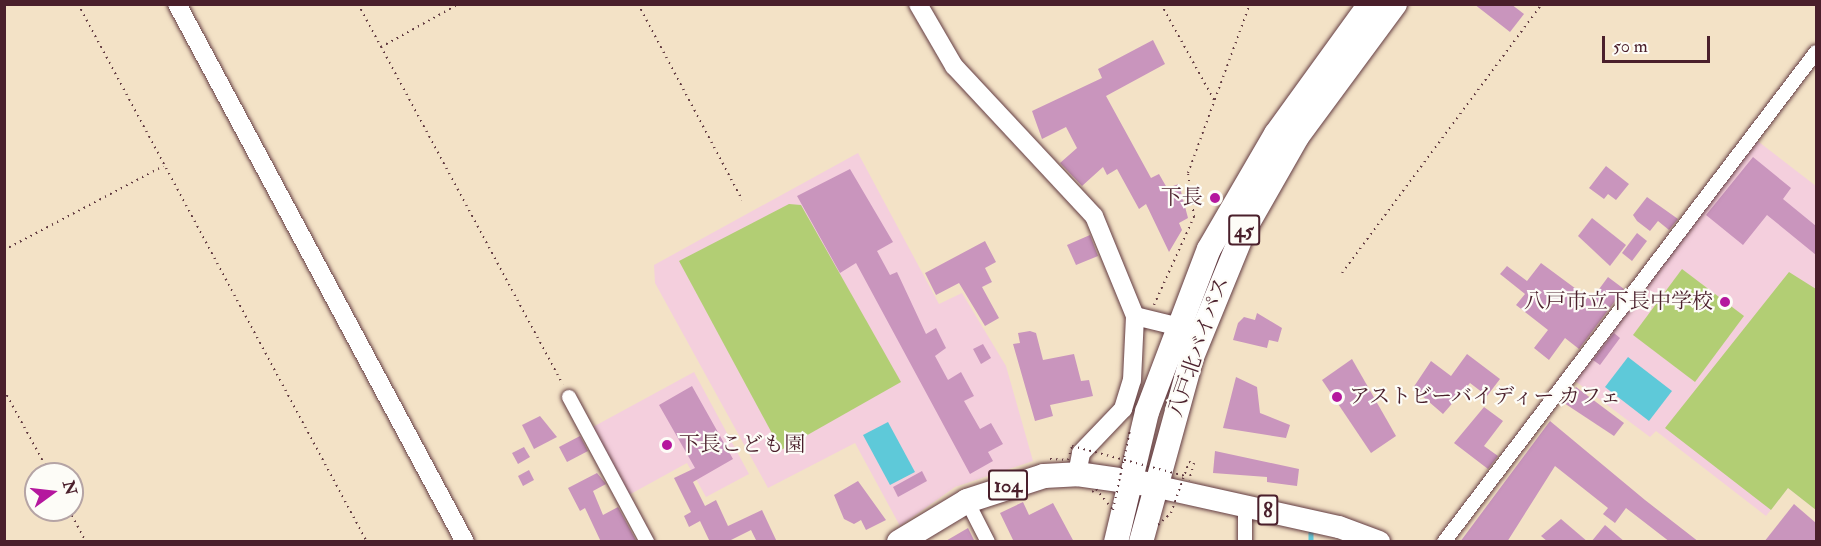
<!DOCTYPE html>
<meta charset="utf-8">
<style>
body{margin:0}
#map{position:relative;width:1821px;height:546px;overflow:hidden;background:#f3e2c6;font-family:"IM FELL Double Pica","Noto Serif JP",serif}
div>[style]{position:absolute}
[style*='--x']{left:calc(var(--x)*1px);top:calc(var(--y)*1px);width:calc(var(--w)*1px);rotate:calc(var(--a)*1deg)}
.built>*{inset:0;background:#f4cfdd}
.green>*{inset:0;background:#b2ce74}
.water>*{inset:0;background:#5ec9d9}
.stream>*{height:4.5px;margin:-2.25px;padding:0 2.25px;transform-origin:2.25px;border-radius:2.25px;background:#5ec9d9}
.building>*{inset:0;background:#c995bd}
.path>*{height:2px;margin-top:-1px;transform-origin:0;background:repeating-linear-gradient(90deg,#633c42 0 1.5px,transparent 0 6px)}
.roads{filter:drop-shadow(0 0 2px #633c42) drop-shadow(0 0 2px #633c42)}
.minor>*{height:14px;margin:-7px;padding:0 7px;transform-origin:7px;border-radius:7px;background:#fff}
.tertiary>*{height:18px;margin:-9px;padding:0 9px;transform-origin:9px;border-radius:9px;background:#fff}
.primary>*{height:22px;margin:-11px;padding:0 11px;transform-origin:11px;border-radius:11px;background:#fff}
.trunk>*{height:24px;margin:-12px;padding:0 12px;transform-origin:12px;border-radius:12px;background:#fff}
.path-bridge>*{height:2px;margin-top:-1px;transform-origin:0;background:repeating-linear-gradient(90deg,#633c42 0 1.5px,transparent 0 6px)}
.dots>*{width:16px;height:16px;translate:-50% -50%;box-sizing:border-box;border:3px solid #fdfcf7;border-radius:50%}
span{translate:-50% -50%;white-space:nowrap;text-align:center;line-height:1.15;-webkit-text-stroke:4.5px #fdfcf7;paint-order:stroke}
.shield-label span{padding:2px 4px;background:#fdfcf7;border:2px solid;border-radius:4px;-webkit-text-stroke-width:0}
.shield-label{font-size:20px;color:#4a1f2b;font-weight:700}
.poi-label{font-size:21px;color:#4a1f2b}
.right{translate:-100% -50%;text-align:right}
.left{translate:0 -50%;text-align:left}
.street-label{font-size:21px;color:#4a1f2b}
.frame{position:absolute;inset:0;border:6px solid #4a1f2b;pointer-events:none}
.north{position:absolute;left:24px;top:462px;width:60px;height:60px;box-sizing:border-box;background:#fdfcf7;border:2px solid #b5a4a5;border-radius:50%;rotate:75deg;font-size:16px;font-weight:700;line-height:24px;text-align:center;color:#4a1f2b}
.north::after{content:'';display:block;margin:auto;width:21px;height:27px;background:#b5179e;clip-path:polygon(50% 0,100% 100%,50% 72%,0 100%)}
.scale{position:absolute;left:1602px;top:36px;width:108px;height:27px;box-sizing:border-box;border:3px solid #4a1f2b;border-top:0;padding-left:8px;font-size:18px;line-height:21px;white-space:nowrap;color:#4a1f2b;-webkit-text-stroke:4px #fdfcf7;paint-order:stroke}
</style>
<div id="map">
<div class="built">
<i style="clip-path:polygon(1755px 139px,1816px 186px,1816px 510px,1788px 488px,1766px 516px,1656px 431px,1650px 437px,1575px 381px)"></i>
<i style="clip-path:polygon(858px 153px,939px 304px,962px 293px,1006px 366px,1033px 461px,955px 487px,900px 526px,855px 443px,768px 488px,655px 283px,654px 265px)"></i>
<i style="clip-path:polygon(694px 372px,749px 474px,706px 497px,687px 463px,627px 496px,591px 428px)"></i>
</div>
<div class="green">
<i style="clip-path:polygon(789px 204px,801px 205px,901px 382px,781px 450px,679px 261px)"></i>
<i style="clip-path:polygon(1682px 269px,1744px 316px,1695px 382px,1633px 335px)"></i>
<i style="clip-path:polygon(1789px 272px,1816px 289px,1816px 510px,1788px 488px,1771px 510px,1665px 428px)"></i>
</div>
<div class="water">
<i style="clip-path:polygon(1628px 357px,1672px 391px,1649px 421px,1605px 387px)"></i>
<i style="clip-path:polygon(888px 422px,915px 472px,890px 485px,863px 435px)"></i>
</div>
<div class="stream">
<i style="--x:1311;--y:533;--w:9;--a:90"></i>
</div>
<div class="building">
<i style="clip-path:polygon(1474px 4px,1511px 4px,1524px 14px,1510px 32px)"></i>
<i style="clip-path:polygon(1153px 40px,1165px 64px,1106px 96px,1151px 178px,1159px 174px,1167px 188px,1179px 184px,1188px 218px,1179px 223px,1182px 230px,1169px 252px,1146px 204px,1139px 209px,1117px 169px,1107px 175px,1103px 167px,1082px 186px,1060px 163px,1077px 148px,1066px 127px,1042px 139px,1032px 111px,1102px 78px,1098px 69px)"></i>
<i style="clip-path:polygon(1753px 157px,1791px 188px,1783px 199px,1816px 226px,1816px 255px,1767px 215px,1743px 245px,1706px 215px)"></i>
<i style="clip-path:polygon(1606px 166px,1629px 184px,1616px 200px,1608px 194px,1604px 199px,1589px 188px)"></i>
<i style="clip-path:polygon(850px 169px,893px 242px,877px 251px,890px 275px,897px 272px,926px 334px,936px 328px,946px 348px,935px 356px,948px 380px,961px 372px,974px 396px,964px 401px,980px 429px,991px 423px,1003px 444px,988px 452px,993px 461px,970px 474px,856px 263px,840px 273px,797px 196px)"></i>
<i style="clip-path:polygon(1647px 197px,1678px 219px,1669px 230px,1658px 221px,1650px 231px,1637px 221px,1633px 215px)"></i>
<i style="clip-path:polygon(1592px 218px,1626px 245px,1610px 266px,1578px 236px)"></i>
<i style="clip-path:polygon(1637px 233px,1647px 241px,1632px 261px,1622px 253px)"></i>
<i style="clip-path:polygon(1090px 235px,1098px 256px,1076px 265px,1067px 245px)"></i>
<i style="clip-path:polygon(985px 241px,996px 262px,985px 268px,992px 282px,982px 287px,999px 318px,985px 326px,959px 283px,936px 295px,925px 273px)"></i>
<i style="clip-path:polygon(1541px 263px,1591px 300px,1608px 277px,1624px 289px,1579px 349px,1565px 338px,1549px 360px,1534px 348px,1548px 330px,1516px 305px,1525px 294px,1500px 274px,1507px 266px,1527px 281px)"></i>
<i style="clip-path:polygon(1257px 313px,1282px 328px,1278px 342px,1269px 340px,1267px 348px,1233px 340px,1238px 323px,1244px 317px,1255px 320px)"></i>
<i style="clip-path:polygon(1030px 331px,1036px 333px,1043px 360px,1074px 354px,1081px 381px,1089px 380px,1093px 396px,1050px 405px,1053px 416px,1035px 421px,1013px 344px,1020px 343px,1018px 333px)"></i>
<i style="clip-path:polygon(1614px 333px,1620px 338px,1600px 365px,1593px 360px)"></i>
<i style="clip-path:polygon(983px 344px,991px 358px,981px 364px,973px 349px)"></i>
<i style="clip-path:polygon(1467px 354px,1500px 379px,1487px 396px,1470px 383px,1443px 414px,1413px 388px,1431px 361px,1451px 376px)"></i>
<i style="clip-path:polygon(1352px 359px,1396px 436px,1371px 453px,1322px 380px)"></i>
<i style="clip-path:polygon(1236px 377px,1257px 387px,1260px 413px,1290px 425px,1286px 438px,1223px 428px)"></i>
<i style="clip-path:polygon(692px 386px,733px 459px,693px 482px,705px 506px,716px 500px,728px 526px,762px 510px,777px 542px,757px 542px,751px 530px,727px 542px,710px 542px,700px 521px,689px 527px,684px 516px,691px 512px,674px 478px,695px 468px,659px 405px)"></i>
<i style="clip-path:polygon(1576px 387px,1624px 423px,1614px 436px,1564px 403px)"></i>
<i style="clip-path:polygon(1484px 407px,1503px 421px,1484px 446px,1498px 456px,1488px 469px,1454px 443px)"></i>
<i style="clip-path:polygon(540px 416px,557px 437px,534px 449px,522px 425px)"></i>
<i style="clip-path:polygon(1550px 421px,1645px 500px,1699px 542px,1670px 542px,1626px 508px,1615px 523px,1603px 514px,1608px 508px,1555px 466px,1507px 542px,1460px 542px)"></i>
<i style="clip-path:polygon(580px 436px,588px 451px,567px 462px,559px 447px)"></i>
<i style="clip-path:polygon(524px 447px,530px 457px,518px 464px,512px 453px)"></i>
<i style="clip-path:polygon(1215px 451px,1299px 469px,1297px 486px,1267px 482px,1267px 477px,1213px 473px)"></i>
<i style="clip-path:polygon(529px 470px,534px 480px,523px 486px,518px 476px)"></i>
<i style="clip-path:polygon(922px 471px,927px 481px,898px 497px,893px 487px)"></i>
<i style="clip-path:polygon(597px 473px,606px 484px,593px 491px,603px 515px,618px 507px,637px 542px,601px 542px,585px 508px,580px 511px,568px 488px)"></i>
<i style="clip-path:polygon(858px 481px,886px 520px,866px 530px,861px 520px,854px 524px,844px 519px,834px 495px)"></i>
<i style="clip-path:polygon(1023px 502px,1029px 515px,1053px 503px,1074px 542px,1014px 542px,1000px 513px)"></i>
<i style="clip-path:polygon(1794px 504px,1816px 523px,1816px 542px,1764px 542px)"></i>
<i style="clip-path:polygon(1561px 519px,1588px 542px,1548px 542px,1541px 536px)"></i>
<i style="clip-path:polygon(1605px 525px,1625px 542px,1591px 542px)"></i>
<i style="clip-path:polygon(968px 528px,975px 542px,944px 542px)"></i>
</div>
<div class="path">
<i style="--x:78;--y:4;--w:611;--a:61.76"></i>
<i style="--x:358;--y:4;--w:432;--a:61.7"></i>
<i style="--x:638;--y:4;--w:222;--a:62"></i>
<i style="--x:1161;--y:4;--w:112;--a:61.1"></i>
<i style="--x:381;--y:47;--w:89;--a:-28.9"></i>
<i style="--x:4;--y:250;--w:180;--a:-27.8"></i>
<i style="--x:1342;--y:273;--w:335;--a:-53.4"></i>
<i style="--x:1154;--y:305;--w:97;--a:-65.6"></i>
<i style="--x:1194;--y:217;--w:44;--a:-97.8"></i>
<i style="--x:1188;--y:173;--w:180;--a:-69.9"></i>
<i style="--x:4;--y:390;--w:96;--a:61.3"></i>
<i style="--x:69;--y:510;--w:36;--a:62"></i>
</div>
<div class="roads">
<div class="minor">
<i style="--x:569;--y:397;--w:165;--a:61.7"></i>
<i style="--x:967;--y:501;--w:46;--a:62.9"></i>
<i style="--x:1245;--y:504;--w:38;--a:90"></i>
<i style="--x:1444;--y:542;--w:615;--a:-52.79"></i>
</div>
<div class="tertiary">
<i style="--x:177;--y:4;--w:610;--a:61.84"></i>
<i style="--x:918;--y:4;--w:72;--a:59.9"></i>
<i style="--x:954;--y:66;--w:205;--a:47"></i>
<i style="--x:1094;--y:216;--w:108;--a:67.7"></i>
<i style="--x:1135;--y:316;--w:42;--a:13.7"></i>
<i style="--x:1077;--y:474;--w:21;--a:-79"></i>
<i style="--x:1081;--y:453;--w:61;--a:-46.3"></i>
<i style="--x:1123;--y:409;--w:30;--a:-73"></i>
<i style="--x:1132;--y:380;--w:64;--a:-87.3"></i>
</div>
<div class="primary">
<i style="--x:1154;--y:486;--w:189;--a:12.5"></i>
<i style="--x:1339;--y:527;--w:43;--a:20.6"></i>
</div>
<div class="trunk">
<i style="--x:899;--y:542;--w:79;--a:-31.1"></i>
<i style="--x:967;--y:501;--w:81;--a:-18"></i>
<i style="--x:1044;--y:476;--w:33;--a:-3"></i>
<i style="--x:1077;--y:474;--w:70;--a:8.2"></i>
<i style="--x:1116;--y:542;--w:134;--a:-76.6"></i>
<i style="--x:1147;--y:412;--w:174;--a:-69.2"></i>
<i style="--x:1209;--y:249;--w:133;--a:-59.8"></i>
<i style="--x:1276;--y:134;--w:160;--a:-54.1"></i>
<i style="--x:1141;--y:542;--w:192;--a:-74.6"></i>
<i style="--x:1192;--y:357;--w:137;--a:-67.7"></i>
<i style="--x:1244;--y:230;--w:107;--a:-60.3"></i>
<i style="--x:1297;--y:137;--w:165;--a:-53.6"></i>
</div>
</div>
<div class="path-bridge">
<i style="--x:1050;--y:459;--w:18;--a:3"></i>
<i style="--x:1068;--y:460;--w:15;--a:-74"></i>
<i style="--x:1072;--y:446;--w:117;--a:14.9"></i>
<i style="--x:1092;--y:492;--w:5;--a:-37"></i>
<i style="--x:1096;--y:489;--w:27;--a:51"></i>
<i style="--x:1113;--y:510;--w:82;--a:-78"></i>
<i style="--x:1158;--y:525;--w:18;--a:-43"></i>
<i style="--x:1171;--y:513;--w:54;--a:-70.6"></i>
<i style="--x:1189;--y:462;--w:5;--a:11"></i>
<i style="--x:1194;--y:463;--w:18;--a:106"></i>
</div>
<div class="dots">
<i style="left:1215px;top:198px;background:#b5179e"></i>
<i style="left:1725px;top:302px;background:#b5179e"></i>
<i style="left:1337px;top:397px;background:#b5179e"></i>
<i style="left:667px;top:445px;background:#b5179e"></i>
</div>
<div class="shield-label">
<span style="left:1244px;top:230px">45</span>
<span style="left:1008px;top:485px">104</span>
<span style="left:1268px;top:510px">8</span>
</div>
<div class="poi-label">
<span class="right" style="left:1203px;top:198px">下長</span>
<span class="right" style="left:1713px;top:302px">八戸市立下長中学校</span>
<span class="left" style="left:1349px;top:397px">アストビーバイディー カフェ</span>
<span class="left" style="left:679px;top:445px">下長こども園</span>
</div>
<div class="street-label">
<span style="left:1199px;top:347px;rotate:-71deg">八戸北バイパス</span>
</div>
<div class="frame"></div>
<div class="north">N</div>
<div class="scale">50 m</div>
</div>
